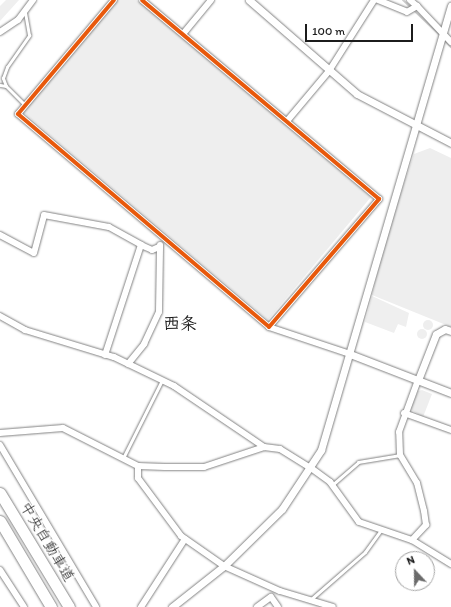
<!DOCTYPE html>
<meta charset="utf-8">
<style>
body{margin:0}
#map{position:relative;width:451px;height:607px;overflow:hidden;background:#fff;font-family:Itim,"Klee One",sans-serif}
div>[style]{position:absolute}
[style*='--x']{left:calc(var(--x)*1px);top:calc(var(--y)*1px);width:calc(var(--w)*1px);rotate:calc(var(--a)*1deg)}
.built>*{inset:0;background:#eee}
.round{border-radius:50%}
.green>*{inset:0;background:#efefef}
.stream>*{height:2px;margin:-1px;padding:0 1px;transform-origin:1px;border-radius:1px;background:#cdcdcd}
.roads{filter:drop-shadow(0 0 1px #828282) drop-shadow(0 0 1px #828282)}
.service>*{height:3px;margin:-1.5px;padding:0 1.5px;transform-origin:1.5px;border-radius:1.5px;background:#fff}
.minor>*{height:6px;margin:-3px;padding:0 3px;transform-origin:3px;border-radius:3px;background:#fff}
.tertiary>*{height:7px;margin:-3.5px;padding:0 3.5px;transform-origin:3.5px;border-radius:3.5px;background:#fff}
.motorway>*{height:11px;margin:-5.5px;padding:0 5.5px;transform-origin:5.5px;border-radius:5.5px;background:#fff}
.cycleway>*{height:4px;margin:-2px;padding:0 2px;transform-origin:2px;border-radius:2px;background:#e8590c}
span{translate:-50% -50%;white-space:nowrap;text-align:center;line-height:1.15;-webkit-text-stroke:3px #fff;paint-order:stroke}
.street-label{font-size:15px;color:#1c1c1c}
.quarter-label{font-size:17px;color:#1c1c1c;font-weight:700}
.north{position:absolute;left:395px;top:551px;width:40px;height:40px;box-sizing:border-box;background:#fff;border:1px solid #a4a4a4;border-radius:50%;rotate:338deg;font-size:11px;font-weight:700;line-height:16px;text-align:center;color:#1c1c1c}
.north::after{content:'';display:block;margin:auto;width:14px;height:18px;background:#6b6b6b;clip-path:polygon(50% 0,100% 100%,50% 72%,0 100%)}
.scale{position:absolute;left:305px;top:24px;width:108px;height:18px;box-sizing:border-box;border:2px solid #1c1c1c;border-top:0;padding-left:5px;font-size:12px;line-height:14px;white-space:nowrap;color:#1c1c1c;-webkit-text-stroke:3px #fff;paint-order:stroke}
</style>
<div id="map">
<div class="built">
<i style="clip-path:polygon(116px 0,137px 0,371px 197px,268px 320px,23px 112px)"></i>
<i style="clip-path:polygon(430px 148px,451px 158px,451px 327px,372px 295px,387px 233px,414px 154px)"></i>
<i class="round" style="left:423px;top:320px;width:10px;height:10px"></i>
<i style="clip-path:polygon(422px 390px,432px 394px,423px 417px,410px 409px,418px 391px)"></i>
</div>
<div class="green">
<i style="clip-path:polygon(6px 0,19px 0,0 21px,0 6px)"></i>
<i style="clip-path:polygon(372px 296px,409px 313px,406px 327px,398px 324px,394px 333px,365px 322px)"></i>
<i class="round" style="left:417px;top:329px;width:10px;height:10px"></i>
</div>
<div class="stream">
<i style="--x:403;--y:0;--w:51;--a:43.4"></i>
<i style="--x:444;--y:39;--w:11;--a:49"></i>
</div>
<div class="roads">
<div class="service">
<i style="--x:0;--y:85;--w:6;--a:9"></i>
<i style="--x:6;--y:86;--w:27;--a:45"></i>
<i style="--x:6;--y:86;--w:9;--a:-111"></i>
<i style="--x:3;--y:78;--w:12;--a:-70"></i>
<i style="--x:7;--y:67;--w:39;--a:-55"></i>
<i style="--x:29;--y:35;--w:22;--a:-100"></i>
<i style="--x:123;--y:458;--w:87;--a:-63.4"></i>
<i style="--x:332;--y:485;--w:35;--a:-41"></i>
<i style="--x:358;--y:462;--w:43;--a:-9.5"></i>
<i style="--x:310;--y:600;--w:73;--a:-41.1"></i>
<i style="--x:365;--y:552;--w:26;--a:-54"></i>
</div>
<div class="minor">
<i style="--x:114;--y:0;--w:149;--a:130.1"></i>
<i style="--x:18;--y:114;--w:329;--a:40.3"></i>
<i style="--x:269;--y:327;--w:169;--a:-49.3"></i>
<i style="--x:379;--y:199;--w:309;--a:-140"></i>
<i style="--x:378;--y:0;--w:31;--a:22"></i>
<i style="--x:407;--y:12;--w:12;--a:-31"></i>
<i style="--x:417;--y:6;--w:50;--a:46.6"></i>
<i style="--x:410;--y:0;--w:9;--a:41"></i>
<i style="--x:0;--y:32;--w:22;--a:-34"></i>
<i style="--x:18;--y:20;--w:25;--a:-53"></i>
<i style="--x:183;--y:34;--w:44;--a:-50.5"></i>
<i style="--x:287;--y:121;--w:65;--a:-50"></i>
<i style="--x:329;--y:71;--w:84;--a:-57.6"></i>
<i style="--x:0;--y:235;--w:38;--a:28"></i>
<i style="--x:34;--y:253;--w:39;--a:-75"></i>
<i style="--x:44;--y:215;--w:66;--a:10.5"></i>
<i style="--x:109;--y:227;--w:37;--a:29"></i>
<i style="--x:141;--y:245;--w:12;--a:24"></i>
<i style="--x:152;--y:250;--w:8;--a:-23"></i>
<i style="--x:0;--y:316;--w:29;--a:29"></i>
<i style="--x:25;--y:330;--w:93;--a:16.9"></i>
<i style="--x:114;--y:357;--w:67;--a:25.8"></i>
<i style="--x:174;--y:386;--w:109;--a:34.1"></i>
<i style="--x:264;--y:447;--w:16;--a:7"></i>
<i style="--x:280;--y:449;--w:36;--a:32"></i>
<i style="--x:311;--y:468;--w:24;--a:36"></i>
<i style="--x:330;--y:482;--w:49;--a:54.1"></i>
<i style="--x:359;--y:522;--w:56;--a:18.8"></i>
<i style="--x:412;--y:540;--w:46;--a:31.6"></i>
<i style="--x:269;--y:327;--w:85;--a:18.4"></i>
<i style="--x:105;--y:355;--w:116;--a:-71.9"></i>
<i style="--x:128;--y:364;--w:26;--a:-51"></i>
<i style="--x:144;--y:344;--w:35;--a:-65"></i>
<i style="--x:159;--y:312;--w:67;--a:-89.1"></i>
<i style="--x:404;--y:413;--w:50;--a:19.9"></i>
<i style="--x:0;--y:433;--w:63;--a:-4.5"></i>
<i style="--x:63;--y:428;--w:84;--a:26.9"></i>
<i style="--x:138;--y:466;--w:27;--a:2"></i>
<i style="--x:165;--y:467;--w:39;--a:0"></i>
<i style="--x:204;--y:467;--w:63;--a:-18.4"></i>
<i style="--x:0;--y:445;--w:188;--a:59.3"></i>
<i style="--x:138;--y:466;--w:12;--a:90"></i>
<i style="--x:138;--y:478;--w:72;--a:53.4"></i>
<i style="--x:181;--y:536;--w:52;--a:34.9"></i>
<i style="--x:224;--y:566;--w:61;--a:24.1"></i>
<i style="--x:280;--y:591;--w:55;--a:16.8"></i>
<i style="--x:412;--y:540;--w:21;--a:-47"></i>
<i style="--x:426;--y:525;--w:14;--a:-98"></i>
<i style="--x:424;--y:511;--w:29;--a:-104"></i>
<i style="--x:417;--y:483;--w:33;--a:-121"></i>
<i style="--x:400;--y:455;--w:23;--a:-92"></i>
<i style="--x:399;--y:432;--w:55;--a:-69.9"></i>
<i style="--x:0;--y:570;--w:44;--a:57"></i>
<i style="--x:141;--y:607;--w:81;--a:-57.1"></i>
<i style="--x:257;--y:607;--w:17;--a:-36"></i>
<i style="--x:271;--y:597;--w:12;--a:55"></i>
</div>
<div class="tertiary">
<i style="--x:249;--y:0;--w:143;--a:41"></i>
<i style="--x:357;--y:94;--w:106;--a:27.5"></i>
<i style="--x:350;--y:354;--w:108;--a:21.1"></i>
<i style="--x:418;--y:380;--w:49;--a:-68.6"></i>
<i style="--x:436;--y:334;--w:10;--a:-29"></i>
<i style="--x:445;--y:329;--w:6;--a:18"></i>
<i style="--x:172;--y:607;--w:66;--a:-38.3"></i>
<i style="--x:224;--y:566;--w:81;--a:-44.5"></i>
<i style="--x:282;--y:509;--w:71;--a:-56.5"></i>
<i style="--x:321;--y:450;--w:463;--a:-73.7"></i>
</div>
<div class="motorway">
<i style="--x:0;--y:493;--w:133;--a:58.8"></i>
<i style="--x:0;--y:521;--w:100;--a:59.3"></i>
</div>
</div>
<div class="cycleway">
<i style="--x:114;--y:0;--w:149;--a:130.1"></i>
<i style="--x:18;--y:114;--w:329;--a:40.3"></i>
<i style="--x:269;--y:327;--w:169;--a:-49.3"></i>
<i style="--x:379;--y:199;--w:309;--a:-140"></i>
</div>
<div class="street-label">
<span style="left:47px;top:542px;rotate:59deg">中央自動車道</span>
</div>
<div class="quarter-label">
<span style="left:180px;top:324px">西条</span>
</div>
<div class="north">N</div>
<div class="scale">100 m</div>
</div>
